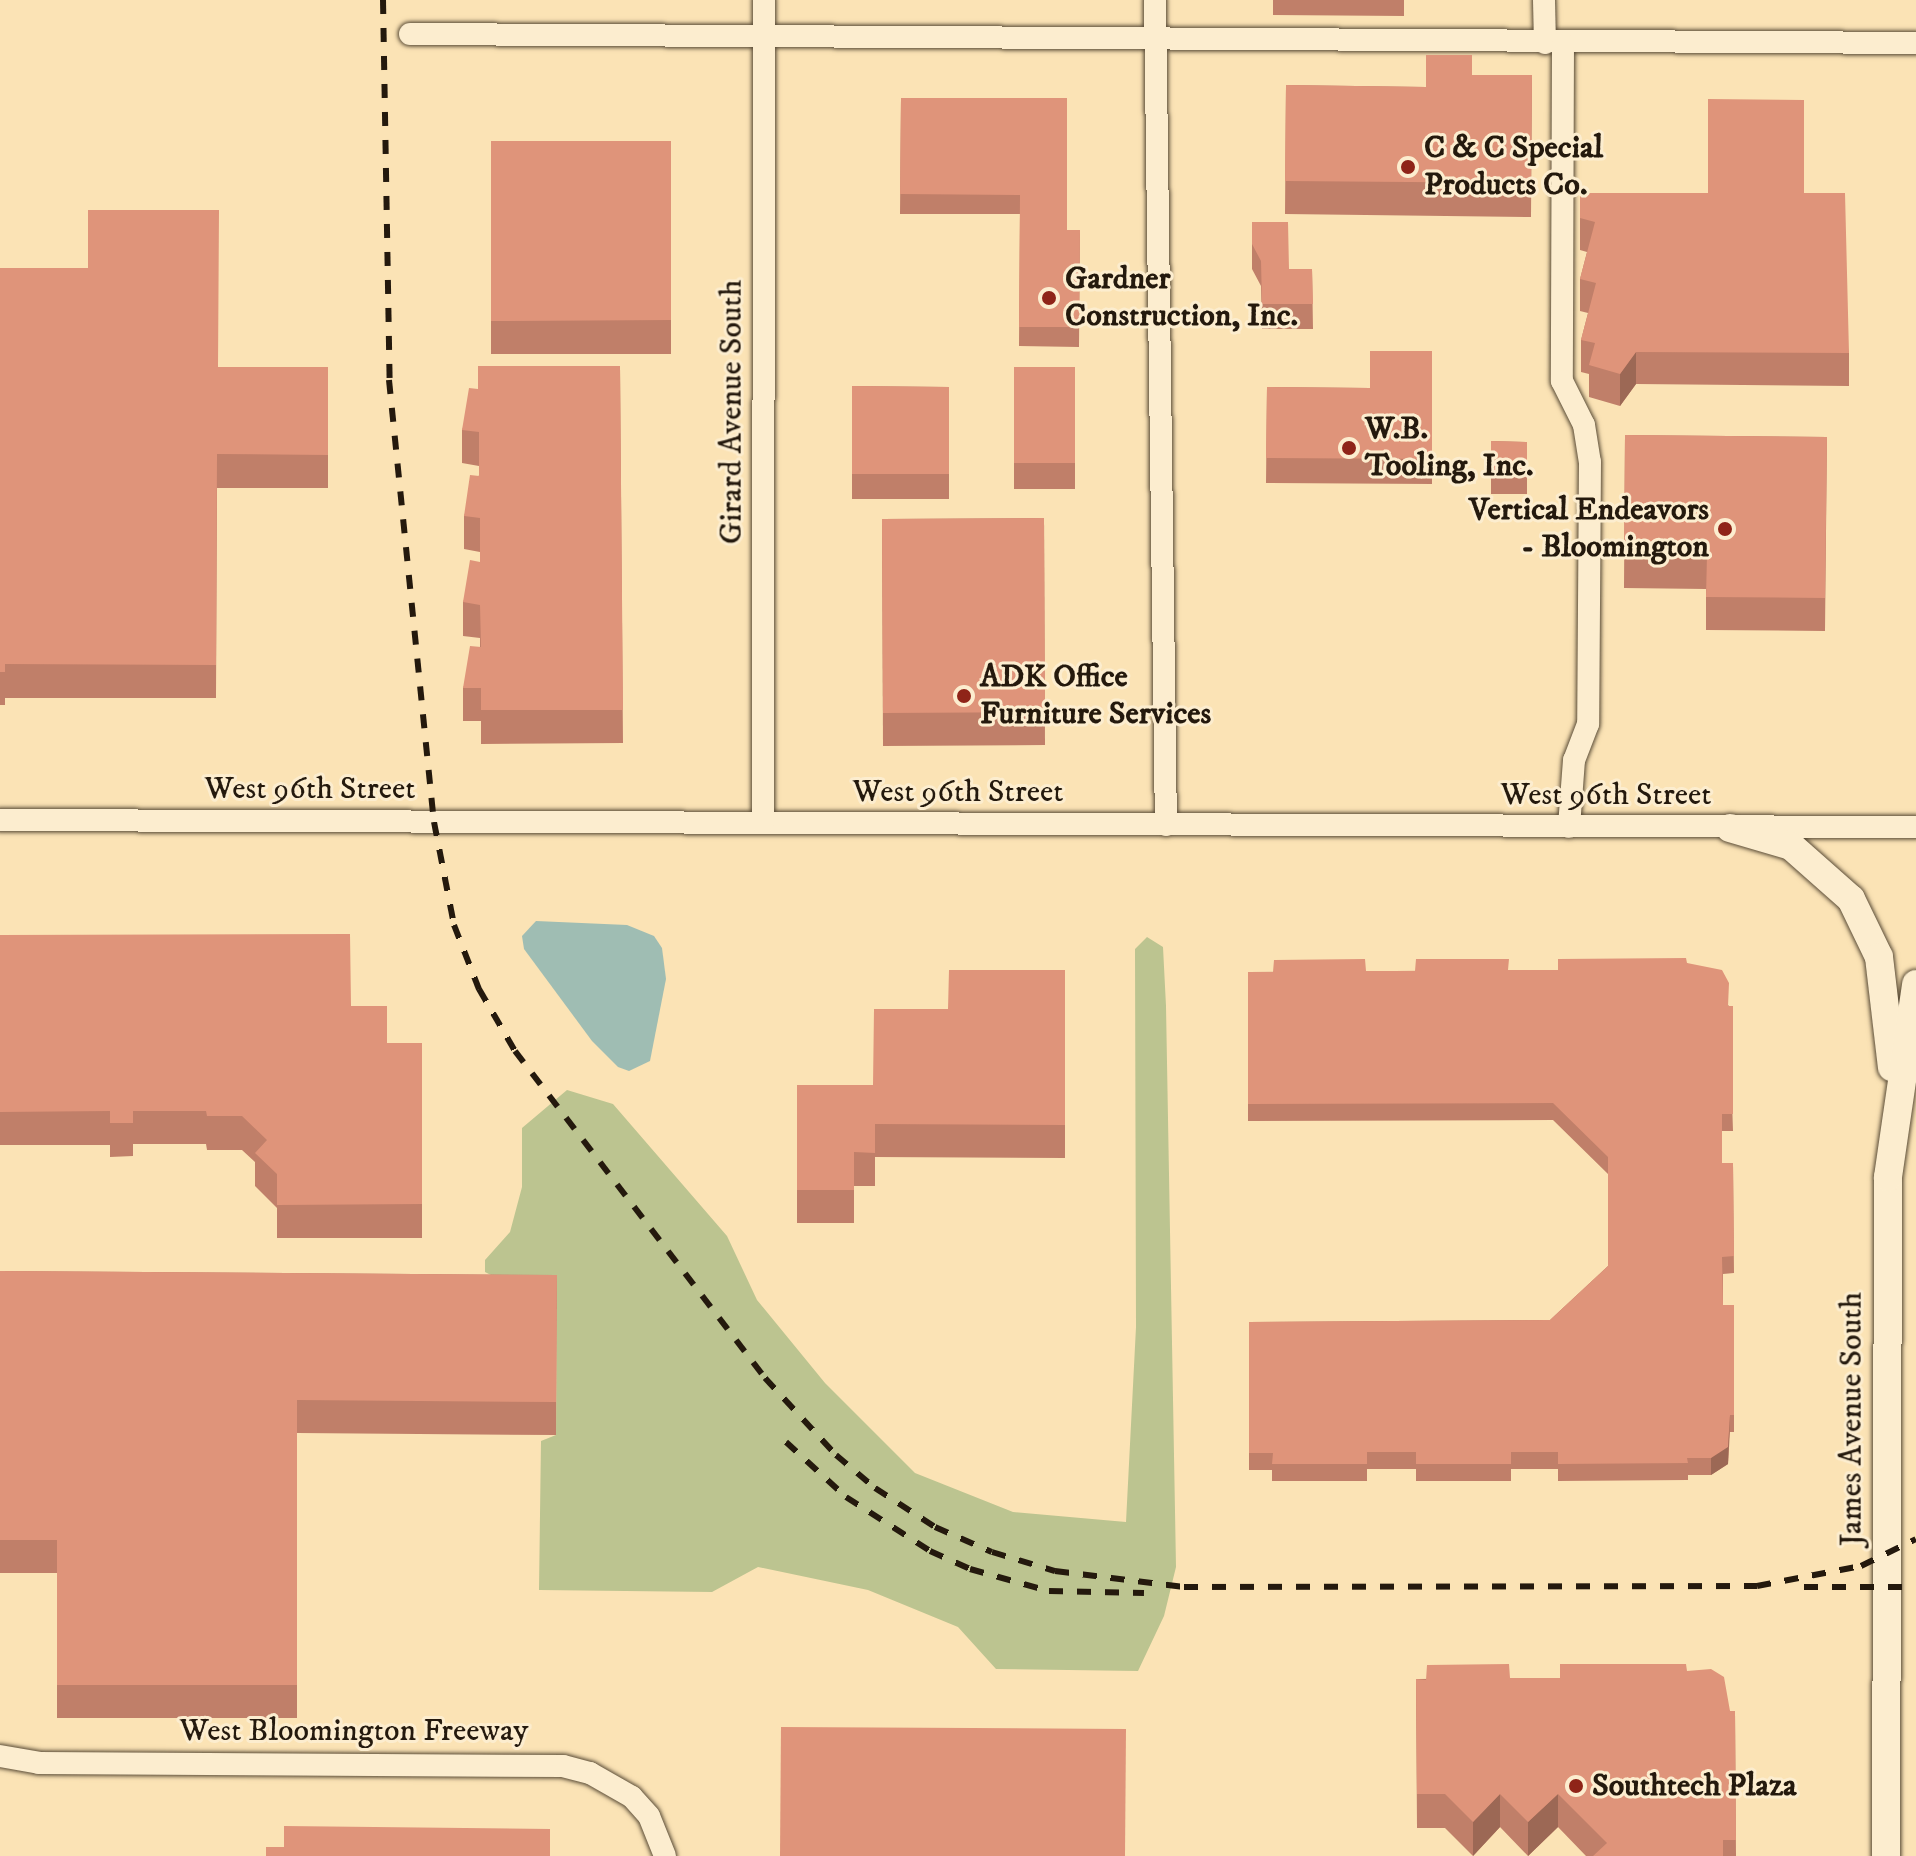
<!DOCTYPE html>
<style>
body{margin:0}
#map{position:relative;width:1916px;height:1856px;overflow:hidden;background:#fbe3b5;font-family:"IM FELL DW Pica",serif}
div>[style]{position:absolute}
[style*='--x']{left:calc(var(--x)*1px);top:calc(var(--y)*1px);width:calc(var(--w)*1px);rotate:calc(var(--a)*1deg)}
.green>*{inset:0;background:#bcc490}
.water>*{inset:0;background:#9fbdb3}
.roads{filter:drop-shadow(0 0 2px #5a4c37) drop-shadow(0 0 2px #5a4c37)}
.minor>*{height:22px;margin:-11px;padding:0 11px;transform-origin:11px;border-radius:11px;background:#fcedcf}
.tertiary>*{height:28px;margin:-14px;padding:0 14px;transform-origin:14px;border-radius:14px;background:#fcedcf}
.rail>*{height:6px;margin-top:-3px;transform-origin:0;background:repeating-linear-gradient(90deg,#24190d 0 14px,transparent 0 28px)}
.wall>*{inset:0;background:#c07f69}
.shaded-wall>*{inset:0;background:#9c6855}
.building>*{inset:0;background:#df947a}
.dots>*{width:22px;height:22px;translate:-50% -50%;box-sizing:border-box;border:4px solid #fcedcf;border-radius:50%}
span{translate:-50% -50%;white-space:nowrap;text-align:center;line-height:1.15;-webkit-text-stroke:6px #fcedcf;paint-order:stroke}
.poi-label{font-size:32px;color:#24190d;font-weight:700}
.left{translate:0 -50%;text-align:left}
.right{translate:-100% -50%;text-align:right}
.street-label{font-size:32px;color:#24190d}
</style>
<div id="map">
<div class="green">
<i style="clip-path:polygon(1147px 937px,1163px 947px,1166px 1006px,1176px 1567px,1164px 1616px,1138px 1671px,996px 1669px,958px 1627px,868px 1590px,758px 1567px,712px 1592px,539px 1590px,541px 1441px,556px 1435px,557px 1309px,485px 1272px,485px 1260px,510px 1232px,522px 1187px,522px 1128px,567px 1090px,613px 1104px,727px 1236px,757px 1300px,825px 1383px,915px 1473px,1013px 1512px,1126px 1522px,1136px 1327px,1135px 949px)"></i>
</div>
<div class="water">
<i style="clip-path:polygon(536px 921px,627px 925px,654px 936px,662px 948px,666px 979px,650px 1061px,629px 1071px,618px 1067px,592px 1041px,524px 949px,522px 936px)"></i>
</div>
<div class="roads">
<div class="minor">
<i style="--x:1155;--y:0;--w:825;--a:89.24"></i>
<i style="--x:1544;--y:0;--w:43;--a:88.7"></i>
<i style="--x:410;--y:34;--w:1506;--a:0.34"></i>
<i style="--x:1563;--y:43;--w:338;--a:90.2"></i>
<i style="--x:1562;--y:381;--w:49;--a:63.4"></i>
<i style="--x:1584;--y:425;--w:37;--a:81"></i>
<i style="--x:1590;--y:462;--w:262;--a:90.4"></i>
<i style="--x:1588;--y:724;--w:39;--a:111"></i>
<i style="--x:1574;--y:760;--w:67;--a:94.3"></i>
<i style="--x:0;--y:820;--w:1916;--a:0.21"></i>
<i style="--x:763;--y:823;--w:823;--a:-89.93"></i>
<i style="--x:0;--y:1756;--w:40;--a:10"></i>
<i style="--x:39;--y:1763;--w:524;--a:0.33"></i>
<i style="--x:563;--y:1766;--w:28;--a:15"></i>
<i style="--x:590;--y:1773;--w:48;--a:29.7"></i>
<i style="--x:632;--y:1797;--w:25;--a:48"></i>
<i style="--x:649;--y:1816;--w:43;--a:68.2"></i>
</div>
<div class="tertiary">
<i style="--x:1730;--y:828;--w:64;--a:16.4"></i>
<i style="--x:1791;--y:846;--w:80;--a:41.5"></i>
<i style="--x:1851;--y:899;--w:64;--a:64.2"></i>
<i style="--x:1879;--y:957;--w:111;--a:83.3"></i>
<i style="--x:1886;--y:1856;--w:679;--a:-89.83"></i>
<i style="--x:1888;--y:1177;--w:195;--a:-81.7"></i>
</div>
</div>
<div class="rail">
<i style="--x:383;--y:0;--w:384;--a:89"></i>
<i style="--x:389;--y:380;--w:444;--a:84.2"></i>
<i style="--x:434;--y:822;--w:105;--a:79"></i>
<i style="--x:454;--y:925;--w:69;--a:68.7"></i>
<i style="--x:479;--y:989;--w:72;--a:59.9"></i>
<i style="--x:515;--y:1051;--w:412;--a:52.6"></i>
<i style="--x:765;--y:1378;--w:105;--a:47.3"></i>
<i style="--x:836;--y:1455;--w:51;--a:40.2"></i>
<i style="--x:875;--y:1488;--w:72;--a:33"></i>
<i style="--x:935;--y:1527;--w:62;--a:23.7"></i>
<i style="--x:992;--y:1552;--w:66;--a:16.8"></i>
<i style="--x:1055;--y:1571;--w:130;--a:7.1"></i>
<i style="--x:1184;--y:1587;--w:573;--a:-0.1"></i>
<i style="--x:1757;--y:1586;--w:106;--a:-10.9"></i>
<i style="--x:1861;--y:1566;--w:61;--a:-26.1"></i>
<i style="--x:786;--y:1442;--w:81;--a:42.5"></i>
<i style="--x:846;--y:1497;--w:100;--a:32.7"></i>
<i style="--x:930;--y:1551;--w:44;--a:24.2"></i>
<i style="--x:970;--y:1569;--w:82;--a:15.6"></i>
<i style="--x:1049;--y:1591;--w:95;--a:1.2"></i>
<i style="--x:1804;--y:1587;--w:112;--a:0"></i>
</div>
<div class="wall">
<i style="clip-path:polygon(1273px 0,1404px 0,1404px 16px,1273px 15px)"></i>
<i style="clip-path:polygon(1532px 75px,1531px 217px,1285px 214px,1286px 85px,1426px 87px)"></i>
<i style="clip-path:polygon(901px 98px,1067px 230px,1080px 230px,1079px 347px,1019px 346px,1020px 214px,900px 214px)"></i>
<i style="clip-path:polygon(491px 141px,671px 141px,671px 354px,491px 354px)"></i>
<i style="clip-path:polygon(1580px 193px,1804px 193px,1849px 353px,1849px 386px,1636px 384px,1620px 406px,1589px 397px,1589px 374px,1581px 372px,1581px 340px,1588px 313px,1580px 311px,1580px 279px,1587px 252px,1580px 250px)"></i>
<i style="clip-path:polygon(1252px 222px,1289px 269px,1312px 269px,1313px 329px,1262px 329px,1261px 286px,1252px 269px)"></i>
<i style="clip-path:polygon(0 268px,218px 367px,328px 367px,328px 488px,217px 488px,216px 698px,5px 698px,5px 705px,0 705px)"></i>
<i style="clip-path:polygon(1432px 351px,1432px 484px,1266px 483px,1267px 387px,1370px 388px)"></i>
<i style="clip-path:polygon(620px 366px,623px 743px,481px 744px,481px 721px,463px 721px,463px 688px,480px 647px,480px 638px,463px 636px,463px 602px,480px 562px,480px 552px,464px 549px,464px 516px,479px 475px,479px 466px,462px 463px,462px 430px,478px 389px)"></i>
<i style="clip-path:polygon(1014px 367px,1075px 367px,1075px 489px,1014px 489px)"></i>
<i style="clip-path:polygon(852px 386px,949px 387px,949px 499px,852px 499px)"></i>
<i style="clip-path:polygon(1625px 435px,1827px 437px,1825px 631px,1706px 630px,1706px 589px,1624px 588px)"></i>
<i style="clip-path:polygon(1491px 441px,1527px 442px,1527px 494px,1491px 494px)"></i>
<i style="clip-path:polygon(1044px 518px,1045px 745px,883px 746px,882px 519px)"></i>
<i style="clip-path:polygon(0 935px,387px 1043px,422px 1043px,422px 1238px,277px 1238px,277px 1208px,255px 1186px,255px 1162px,242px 1150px,207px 1150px,206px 1144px,133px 1144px,133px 1156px,110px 1157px,110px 1145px,0 1145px)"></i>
<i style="clip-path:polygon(1687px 963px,1729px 1006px,1733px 1131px,1722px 1131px,1722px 1163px,1733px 1163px,1734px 1273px,1723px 1274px,1723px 1305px,1734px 1305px,1734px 1432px,1730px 1432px,1728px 1464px,1711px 1475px,1688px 1475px,1688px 1480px,1558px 1481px,1558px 1469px,1511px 1469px,1511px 1481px,1416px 1481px,1416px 1469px,1367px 1469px,1367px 1481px,1272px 1481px,1272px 1470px,1249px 1470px,1249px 1322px,1550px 1320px,1608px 1266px,1608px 1174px,1553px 1120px,1248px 1121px,1248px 972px,1558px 970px)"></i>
<i style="clip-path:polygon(1065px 970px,1065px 1158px,875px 1157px,875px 1186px,854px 1186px,854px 1223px,797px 1223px,797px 1085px,873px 1085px,948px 1009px)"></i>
<i style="clip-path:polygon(0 1271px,557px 1275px,556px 1435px,297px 1433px,297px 1718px,57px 1718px,57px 1573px,0 1573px)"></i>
<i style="clip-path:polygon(1687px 1671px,1730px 1711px,1735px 1711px,1736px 1856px,1586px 1856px,1558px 1827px,1528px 1856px,1500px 1827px,1473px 1856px,1445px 1828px,1417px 1828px,1416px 1679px,1560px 1678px)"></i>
</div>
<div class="shaded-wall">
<i style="clip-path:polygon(1636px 352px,1636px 384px,1620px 406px,1620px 374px)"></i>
<i style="clip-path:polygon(1730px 1415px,1728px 1464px,1711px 1475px,1711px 1458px)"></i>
<i style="clip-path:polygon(1500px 1794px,1500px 1827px,1473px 1856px,1473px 1822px)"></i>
<i style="clip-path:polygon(1558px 1794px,1558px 1827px,1528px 1856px,1528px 1822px)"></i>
</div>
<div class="building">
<i style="clip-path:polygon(1426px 55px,1472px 55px,1472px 75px,1532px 75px,1531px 183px,1285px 181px,1286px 85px,1426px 87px)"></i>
<i style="clip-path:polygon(901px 98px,1067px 98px,1067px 230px,1080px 230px,1079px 327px,1019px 327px,1020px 195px,900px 194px)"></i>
<i style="clip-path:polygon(1708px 99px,1804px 100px,1804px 193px,1845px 193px,1849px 353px,1636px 352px,1620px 374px,1589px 365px,1595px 343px,1581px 340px,1596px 283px,1580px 279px,1595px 222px,1580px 218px,1580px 193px,1708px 193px)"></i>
<i style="clip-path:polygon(491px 141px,671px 141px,671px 320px,491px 321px)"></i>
<i style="clip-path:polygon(88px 210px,219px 210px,218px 367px,328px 367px,328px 455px,217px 454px,216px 665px,5px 664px,5px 672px,0 672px,0 268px,88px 268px)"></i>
<i style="clip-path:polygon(1252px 222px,1288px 222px,1289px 269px,1312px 269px,1313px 304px,1262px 304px,1261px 261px,1252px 244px)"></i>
<i style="clip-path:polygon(1370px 351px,1432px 351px,1432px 459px,1266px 458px,1267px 387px,1370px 388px)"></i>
<i style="clip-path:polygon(478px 366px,620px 366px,623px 710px,481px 710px,481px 688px,463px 688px,470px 646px,481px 647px,480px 605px,463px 602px,470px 560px,480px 562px,480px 518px,464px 516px,470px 475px,479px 476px,479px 432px,462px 430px,469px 388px,478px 389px)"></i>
<i style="clip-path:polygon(1014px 367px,1075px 367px,1075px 463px,1014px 463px)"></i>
<i style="clip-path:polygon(852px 386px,949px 387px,949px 474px,852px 474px)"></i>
<i style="clip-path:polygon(1625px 435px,1827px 437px,1825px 598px,1706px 597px,1707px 555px,1624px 554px)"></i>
<i style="clip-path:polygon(1491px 441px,1527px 442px,1527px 477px,1491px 477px)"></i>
<i style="clip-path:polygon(1044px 518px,1045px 712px,883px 713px,882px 519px)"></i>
<i style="clip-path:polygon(350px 934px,351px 1006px,387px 1006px,387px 1043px,422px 1043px,422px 1204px,277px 1205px,277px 1174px,255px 1153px,267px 1140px,242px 1116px,207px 1116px,206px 1111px,133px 1111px,133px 1123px,110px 1123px,110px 1111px,0 1112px,0 935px)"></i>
<i style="clip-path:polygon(1686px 958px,1687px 963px,1722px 970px,1729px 983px,1728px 1006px,1733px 1006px,1733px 1114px,1722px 1114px,1722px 1163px,1733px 1163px,1734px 1256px,1722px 1257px,1723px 1305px,1734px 1305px,1734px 1415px,1730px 1415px,1728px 1447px,1711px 1458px,1687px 1458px,1688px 1463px,1558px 1464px,1558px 1452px,1511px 1452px,1511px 1464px,1416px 1464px,1416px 1452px,1367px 1452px,1367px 1464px,1272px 1464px,1273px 1453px,1249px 1453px,1249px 1322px,1550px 1320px,1608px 1266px,1608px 1157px,1553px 1103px,1248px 1104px,1248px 972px,1273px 972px,1274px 960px,1365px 959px,1366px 971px,1415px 971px,1416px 959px,1509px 959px,1508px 970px,1558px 970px,1558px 959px)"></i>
<i style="clip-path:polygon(949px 970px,1065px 970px,1065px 1125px,875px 1124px,875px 1153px,854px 1152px,854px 1190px,797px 1190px,797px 1085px,873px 1085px,874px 1009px,948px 1009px)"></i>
<i style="clip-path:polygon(0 1271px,557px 1275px,556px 1402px,297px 1400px,297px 1685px,57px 1685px,57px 1540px,0 1540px)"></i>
<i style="clip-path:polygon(1509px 1664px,1510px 1678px,1560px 1678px,1560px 1664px,1686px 1664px,1687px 1671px,1711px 1669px,1724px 1677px,1730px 1711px,1735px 1711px,1736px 1840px,1723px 1840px,1723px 1856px,1593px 1856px,1607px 1843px,1558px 1794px,1528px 1822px,1500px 1794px,1473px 1822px,1445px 1794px,1417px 1794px,1416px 1679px,1426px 1680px,1427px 1665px)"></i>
<i style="clip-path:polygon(781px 1727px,1126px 1729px,1125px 1856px,780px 1856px)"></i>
<i style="clip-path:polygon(284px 1826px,550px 1829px,550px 1856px,266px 1856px,266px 1847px,284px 1847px)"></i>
</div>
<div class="dots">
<i style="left:1408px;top:167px;background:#8f2418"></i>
<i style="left:1049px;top:298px;background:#8f2418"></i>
<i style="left:1349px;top:448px;background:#8f2418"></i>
<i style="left:1725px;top:529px;background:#8f2418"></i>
<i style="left:964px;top:696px;background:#8f2418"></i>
<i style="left:1576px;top:1786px;background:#8f2418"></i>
</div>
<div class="poi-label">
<span class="left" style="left:1424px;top:167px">C &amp; C Special<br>Products Co.</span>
<span class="left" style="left:1065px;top:298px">Gardner<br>Construction, Inc.</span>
<span class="left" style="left:1365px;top:448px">W.B.<br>Tooling, Inc.</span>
<span class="right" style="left:1709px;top:529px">Vertical Endeavors<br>- Bloomington</span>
<span class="left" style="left:980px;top:696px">ADK Office<br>Furniture Services</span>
<span class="left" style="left:1592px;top:1786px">Southtech Plaza</span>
</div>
<div class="street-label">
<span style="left:732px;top:412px;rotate:-90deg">Girard Avenue South</span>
<span style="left:310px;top:789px">West 96th Street</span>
<span style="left:958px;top:792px">West 96th Street</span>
<span style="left:1606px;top:795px">West 96th Street</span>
<span style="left:1852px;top:1419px;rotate:-90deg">James Avenue South</span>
<span style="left:354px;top:1731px">West Bloomington Freeway</span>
</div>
</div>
